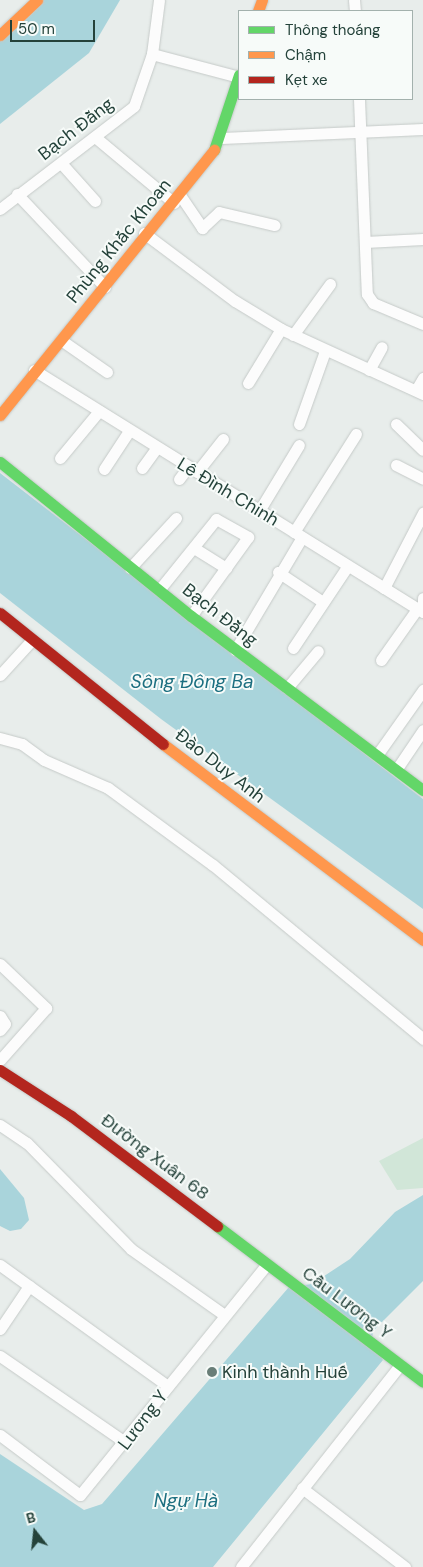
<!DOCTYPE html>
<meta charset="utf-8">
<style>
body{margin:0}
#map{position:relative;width:423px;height:1567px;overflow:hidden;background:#e8edeb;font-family:"DM Sans",sans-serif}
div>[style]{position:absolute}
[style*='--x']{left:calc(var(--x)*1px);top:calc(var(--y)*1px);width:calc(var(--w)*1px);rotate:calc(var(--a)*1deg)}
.green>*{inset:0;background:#d1e6d8}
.water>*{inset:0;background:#a9d4db}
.roads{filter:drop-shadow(0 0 1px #c5cac8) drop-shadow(0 0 1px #c5cac8)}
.street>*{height:11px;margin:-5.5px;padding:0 5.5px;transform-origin:5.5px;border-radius:5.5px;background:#fcfcfc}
.fast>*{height:11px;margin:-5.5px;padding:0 5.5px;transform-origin:5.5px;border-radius:5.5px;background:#63d668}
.slow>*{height:11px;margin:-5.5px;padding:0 5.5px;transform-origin:5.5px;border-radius:5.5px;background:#ff974d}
.jam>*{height:11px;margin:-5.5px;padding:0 5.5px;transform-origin:5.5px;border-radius:5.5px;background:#b3261e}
.dots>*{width:14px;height:14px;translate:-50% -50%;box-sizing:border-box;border:2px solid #f7fbf9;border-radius:50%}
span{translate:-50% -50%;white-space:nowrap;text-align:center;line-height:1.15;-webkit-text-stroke:4px #f7fbf9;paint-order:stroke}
.street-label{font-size:18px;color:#24423a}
.poi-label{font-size:18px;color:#24423a}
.left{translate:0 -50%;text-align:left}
.water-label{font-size:19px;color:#1c6f80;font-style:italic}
.legend{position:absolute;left:238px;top:10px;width:175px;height:90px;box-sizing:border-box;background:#f7fbf9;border:1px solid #a3b1ad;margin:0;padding:6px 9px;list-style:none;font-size:15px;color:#24423a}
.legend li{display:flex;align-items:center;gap:10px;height:25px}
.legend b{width:25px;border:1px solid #a3b1ad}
.north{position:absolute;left:10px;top:1507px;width:50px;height:50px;-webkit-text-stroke:4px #f7fbf9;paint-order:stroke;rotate:344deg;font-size:14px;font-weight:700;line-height:20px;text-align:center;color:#24423a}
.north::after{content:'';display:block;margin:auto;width:18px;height:22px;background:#24423a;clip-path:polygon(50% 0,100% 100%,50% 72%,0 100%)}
.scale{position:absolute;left:10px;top:20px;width:85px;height:22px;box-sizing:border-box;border:2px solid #24423a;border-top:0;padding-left:6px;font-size:15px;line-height:18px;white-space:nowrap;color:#24423a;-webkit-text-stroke:4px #f7fbf9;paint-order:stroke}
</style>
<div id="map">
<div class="green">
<i style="clip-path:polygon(423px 1138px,423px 1188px,397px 1190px,379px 1161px)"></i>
</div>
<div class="water">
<i style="clip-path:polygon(38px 0,120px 0,89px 53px,0 124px,0 38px)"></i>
<i style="clip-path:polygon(0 473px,423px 799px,423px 909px,161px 719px,0 593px)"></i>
<i style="clip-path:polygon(0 1169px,24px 1198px,29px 1220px,21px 1229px,10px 1231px,0 1226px)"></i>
<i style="clip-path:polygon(423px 1195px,423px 1281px,373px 1331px,372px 1341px,383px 1360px,213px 1567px,0 1567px,0 1454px,84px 1510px,102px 1504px,289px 1287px,312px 1284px,350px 1259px,395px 1212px)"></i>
</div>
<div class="roads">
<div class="street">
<i style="--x:354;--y:0;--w:11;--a:85"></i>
<i style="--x:152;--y:54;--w:90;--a:14.8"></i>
<i style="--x:359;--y:99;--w:195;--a:87.7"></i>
<i style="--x:367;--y:294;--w:11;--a:56"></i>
<i style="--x:373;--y:303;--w:54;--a:22.8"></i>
<i style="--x:95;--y:137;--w:103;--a:39.9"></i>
<i style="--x:222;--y:138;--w:201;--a:-2.6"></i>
<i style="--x:61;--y:163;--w:51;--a:48.2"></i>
<i style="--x:17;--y:194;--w:128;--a:46.6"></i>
<i style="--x:180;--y:195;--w:40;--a:56"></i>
<i style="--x:202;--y:228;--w:23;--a:-43"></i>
<i style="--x:219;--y:212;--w:57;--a:13.3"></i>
<i style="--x:0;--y:209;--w:169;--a:-37.5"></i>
<i style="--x:134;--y:106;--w:55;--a:-70.9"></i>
<i style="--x:152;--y:54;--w:54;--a:-82.6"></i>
<i style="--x:144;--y:233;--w:114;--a:36.8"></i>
<i style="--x:235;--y:301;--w:54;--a:31.3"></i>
<i style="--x:281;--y:329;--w:156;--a:24.6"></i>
<i style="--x:365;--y:242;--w:58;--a:-3"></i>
<i style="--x:293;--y:335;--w:63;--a:-54"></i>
<i style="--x:61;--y:340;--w:56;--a:34.8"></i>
<i style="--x:34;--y:370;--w:458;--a:31.9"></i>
<i style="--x:369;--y:370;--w:26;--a:-61"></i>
<i style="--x:248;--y:383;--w:63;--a:-58.6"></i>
<i style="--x:416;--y:390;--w:14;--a:-60"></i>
<i style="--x:299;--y:424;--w:77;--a:-70.4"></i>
<i style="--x:396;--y:424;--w:37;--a:44"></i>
<i style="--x:60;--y:458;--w:61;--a:-50.3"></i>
<i style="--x:396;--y:465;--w:30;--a:27"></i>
<i style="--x:142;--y:468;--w:24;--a:-54"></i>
<i style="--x:104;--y:469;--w:45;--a:-56.7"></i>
<i style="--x:197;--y:472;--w:42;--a:-51.8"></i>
<i style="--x:179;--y:479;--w:15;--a:-53"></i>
<i style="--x:259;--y:511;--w:77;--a:-58.8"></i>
<i style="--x:294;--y:532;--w:116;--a:-57.7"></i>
<i style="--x:194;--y:548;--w:38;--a:32"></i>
<i style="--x:130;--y:568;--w:68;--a:-47.4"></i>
<i style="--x:278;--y:572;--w:54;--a:33.7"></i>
<i style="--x:384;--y:588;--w:85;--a:-62.5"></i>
<i style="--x:159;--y:590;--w:91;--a:-51.2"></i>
<i style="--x:216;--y:519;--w:37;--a:29"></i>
<i style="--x:248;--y:537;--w:97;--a:125.8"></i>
<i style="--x:423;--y:598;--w:6;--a:90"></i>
<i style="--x:293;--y:648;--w:97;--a:-56.3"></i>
<i style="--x:235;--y:650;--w:131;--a:-59.3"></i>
<i style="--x:381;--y:660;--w:62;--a:-54.8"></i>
<i style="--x:0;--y:675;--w:47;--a:-47.6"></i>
<i style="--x:287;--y:688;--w:48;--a:-50"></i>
<i style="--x:0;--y:738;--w:23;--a:15"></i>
<i style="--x:22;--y:744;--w:27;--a:36"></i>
<i style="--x:44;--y:760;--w:70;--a:23.6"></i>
<i style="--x:108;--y:788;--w:130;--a:36.3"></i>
<i style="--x:213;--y:865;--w:273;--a:39.6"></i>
<i style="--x:377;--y:755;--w:80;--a:-54.7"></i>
<i style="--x:396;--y:770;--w:48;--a:-56"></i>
<i style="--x:0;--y:964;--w:64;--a:43.7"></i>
<i style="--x:46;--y:1008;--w:69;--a:131.5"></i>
<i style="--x:0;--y:1016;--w:9;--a:58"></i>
<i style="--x:5;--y:1024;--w:8;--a:130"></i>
<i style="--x:0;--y:1125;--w:32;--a:34"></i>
<i style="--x:27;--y:1143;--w:148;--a:45.5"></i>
<i style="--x:131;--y:1249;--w:113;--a:35.2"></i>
<i style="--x:0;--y:1265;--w:207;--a:35.8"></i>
<i style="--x:0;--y:1329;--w:52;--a:-56"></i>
<i style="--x:0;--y:1356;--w:153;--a:34.6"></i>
<i style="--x:0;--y:1435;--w:100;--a:36.9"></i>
<i style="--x:80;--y:1495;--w:296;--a:-51"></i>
<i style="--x:302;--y:1488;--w:130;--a:37.5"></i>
<i style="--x:241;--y:1567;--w:257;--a:-51.8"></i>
</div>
<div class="fast">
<i style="--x:214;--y:150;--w:79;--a:-71.6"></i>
<i style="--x:0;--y:462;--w:245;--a:38.9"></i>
<i style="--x:191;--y:616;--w:290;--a:36.9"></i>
<i style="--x:217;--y:1226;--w:258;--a:37.1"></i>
</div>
<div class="slow">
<i style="--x:258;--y:11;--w:12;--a:-70"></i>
<i style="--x:0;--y:35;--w:51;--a:-43.4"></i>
<i style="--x:0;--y:415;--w:341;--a:-51.1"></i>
<i style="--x:163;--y:744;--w:326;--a:37"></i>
</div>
<div class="jam">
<i style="--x:0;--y:613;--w:209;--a:38.8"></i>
<i style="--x:0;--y:1070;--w:85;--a:32.9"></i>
<i style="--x:71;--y:1116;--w:183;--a:37"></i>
</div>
</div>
<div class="dots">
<i style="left:212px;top:1372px;background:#697e78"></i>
</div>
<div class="street-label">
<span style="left:76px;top:129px;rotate:-38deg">Bạch Đằng</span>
<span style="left:119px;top:241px;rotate:-51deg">Phùng Khắc Khoan</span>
<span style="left:228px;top:492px;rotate:31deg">Lê Đình Chinh</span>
<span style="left:220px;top:615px;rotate:38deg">Bạch Đằng</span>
<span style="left:220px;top:766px;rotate:38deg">Đào Duy Anh</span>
<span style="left:155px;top:1157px;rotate:37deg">Đường Xuân 68</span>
<span style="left:347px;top:1303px;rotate:37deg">Cầu Lương Y</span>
<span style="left:143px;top:1420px;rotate:-53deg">Lương Y</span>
</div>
<div class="poi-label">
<span class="left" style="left:222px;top:1372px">Kinh thành Huế</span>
</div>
<div class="water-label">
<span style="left:192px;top:682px">Sông Đông Ba</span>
<span style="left:186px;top:1501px">Ngự Hà</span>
</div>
<ul class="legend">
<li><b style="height:6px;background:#63d668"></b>Thông thoáng</li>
<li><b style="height:6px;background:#ff974d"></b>Chậm</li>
<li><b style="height:6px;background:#b3261e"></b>Kẹt xe</li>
</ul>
<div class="north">B</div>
<div class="scale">50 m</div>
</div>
